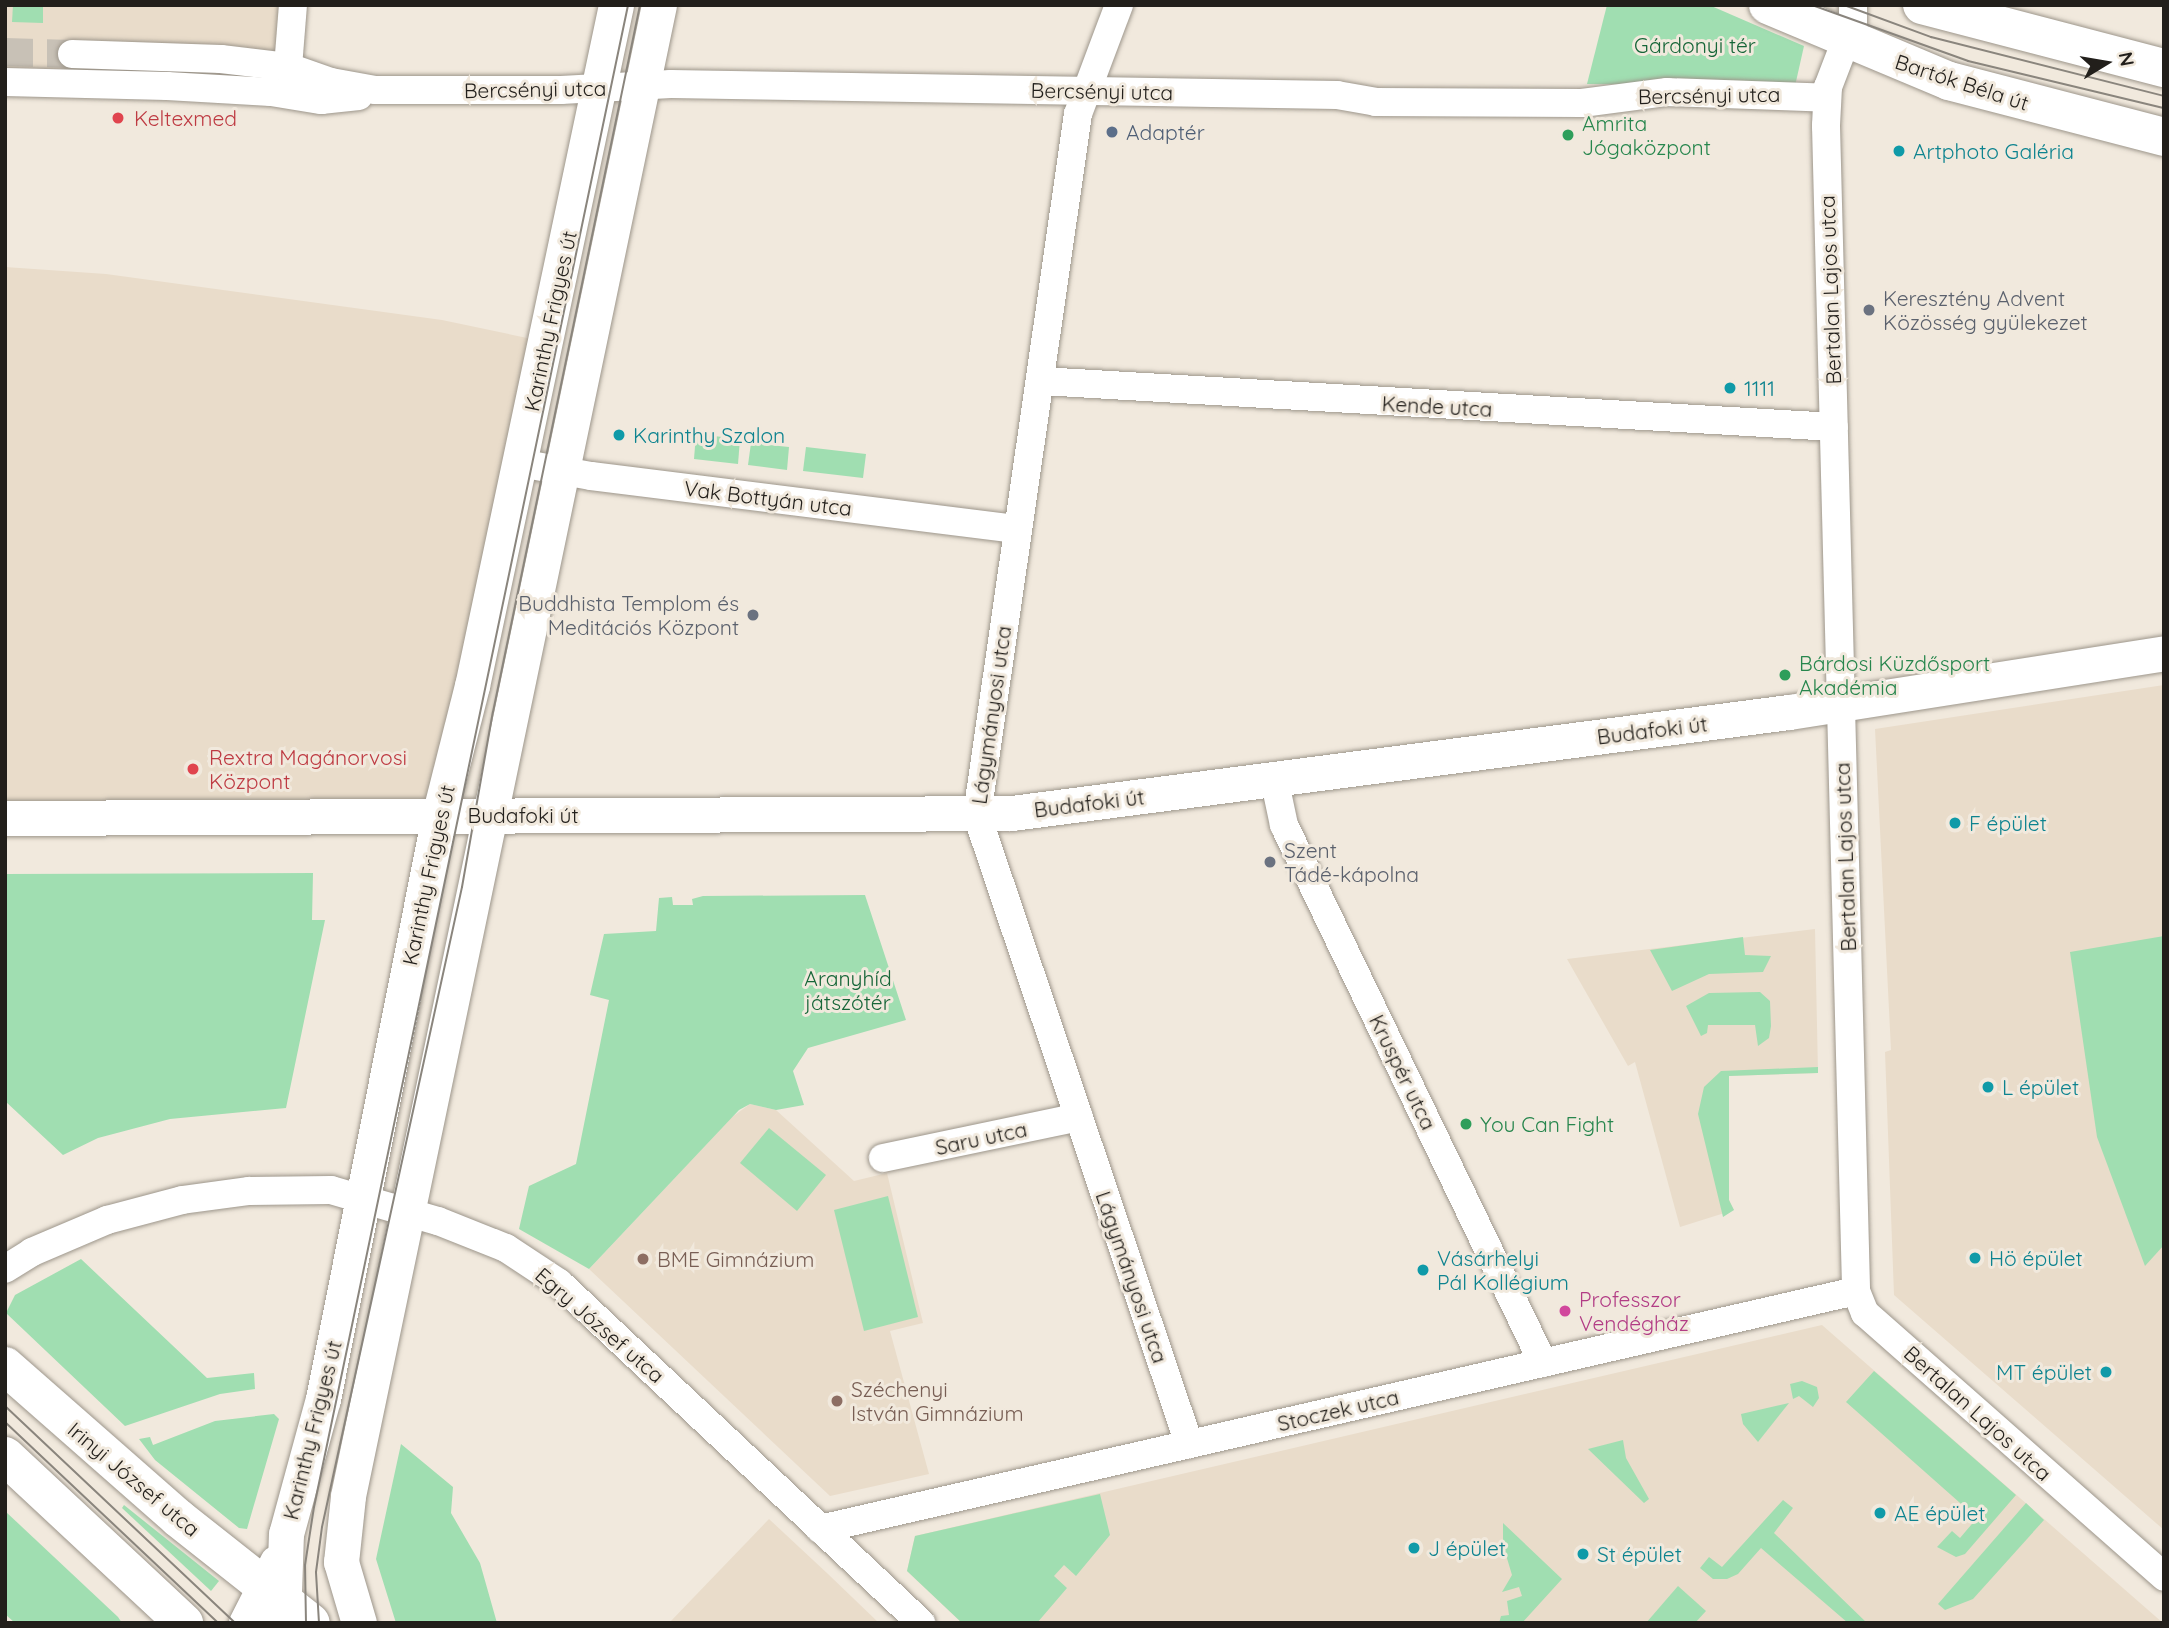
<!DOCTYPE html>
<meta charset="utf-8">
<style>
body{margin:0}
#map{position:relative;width:2169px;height:1628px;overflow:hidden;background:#f1e9dd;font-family:Quicksand,sans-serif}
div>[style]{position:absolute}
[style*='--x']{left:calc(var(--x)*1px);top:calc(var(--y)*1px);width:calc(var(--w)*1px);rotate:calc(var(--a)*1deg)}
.built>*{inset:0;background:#e9dcca}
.green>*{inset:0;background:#a0deb1}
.minor-tunnel>*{height:28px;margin-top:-14px;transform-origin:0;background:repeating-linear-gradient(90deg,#c8c1b6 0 28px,transparent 0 42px)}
.roads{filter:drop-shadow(0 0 2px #9d968b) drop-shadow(0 0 2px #9d968b)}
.minor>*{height:28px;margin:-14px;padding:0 14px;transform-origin:14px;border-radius:14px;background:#fff}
.tertiary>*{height:35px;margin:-17.5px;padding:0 17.5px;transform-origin:17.5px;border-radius:17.5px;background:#fff}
.secondary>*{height:38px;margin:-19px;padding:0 19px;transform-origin:19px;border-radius:19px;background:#fff}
.tram>*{height:2px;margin:-1px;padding:0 1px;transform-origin:1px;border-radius:1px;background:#8a857d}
.dots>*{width:19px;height:19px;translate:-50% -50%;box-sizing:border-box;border:4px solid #f1e9dd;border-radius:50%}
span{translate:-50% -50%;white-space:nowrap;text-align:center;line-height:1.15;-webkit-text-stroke:6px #f1e9dd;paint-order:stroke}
.park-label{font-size:21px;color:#166638}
.street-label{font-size:21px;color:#221f1b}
.health-label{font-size:21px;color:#be3a42}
.left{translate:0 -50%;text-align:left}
.leisure-label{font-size:21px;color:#27864d}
.service-label{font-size:21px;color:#4e5e75}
.culture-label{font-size:21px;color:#0d838f}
.right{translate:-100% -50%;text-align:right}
.worship-label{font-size:21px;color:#5b616d}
.education-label{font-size:21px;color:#785e54}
.hotel-label{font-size:21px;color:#b23c85}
.frame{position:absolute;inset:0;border:7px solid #221f1b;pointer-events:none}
.north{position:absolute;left:2071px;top:28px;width:70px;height:70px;-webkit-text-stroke:5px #f1e9dd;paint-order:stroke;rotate:79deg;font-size:19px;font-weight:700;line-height:28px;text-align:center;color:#221f1b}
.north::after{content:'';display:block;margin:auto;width:24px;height:32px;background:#221f1b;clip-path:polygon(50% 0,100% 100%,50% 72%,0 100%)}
</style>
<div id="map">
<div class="built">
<i style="clip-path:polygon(5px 5px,304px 5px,281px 98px,5px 91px)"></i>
<i style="clip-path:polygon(5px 267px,106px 274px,442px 320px,551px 343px,448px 818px,5px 822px)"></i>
<i style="clip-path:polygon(2164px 685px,2164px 1530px,1894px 1295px,1885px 1052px,1891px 1050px,1875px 729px)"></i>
<i style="clip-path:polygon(1815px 929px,1818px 1073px,1729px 1076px,1729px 1200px,1734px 1210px,1680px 1227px,1635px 1062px,1628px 1066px,1567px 959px)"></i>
<i style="clip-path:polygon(750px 1104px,776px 1110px,854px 1181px,887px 1173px,923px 1323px,890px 1331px,929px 1474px,830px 1496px,589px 1269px,732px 1117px)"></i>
<i style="clip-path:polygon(1822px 1325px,2163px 1623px,962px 1623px,907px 1571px,915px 1536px)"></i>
<i style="clip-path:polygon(769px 1519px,828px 1574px,879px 1623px,669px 1623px)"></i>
</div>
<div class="green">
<i style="clip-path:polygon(13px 5px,43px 5px,43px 23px,12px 22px)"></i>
<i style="clip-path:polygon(1607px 5px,1709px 5px,1804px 46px,1795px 86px,1587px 84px)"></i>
<i style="clip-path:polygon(696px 434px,740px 439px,738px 464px,694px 459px)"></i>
<i style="clip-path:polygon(751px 443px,789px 447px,787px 470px,748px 465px)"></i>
<i style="clip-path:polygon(806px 447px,866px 454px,863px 478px,803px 471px)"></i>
<i style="clip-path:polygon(313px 873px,312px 920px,325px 920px,286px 1108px,170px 1119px,98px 1138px,63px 1155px,5px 1101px,5px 874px)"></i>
<i style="clip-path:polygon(865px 895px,906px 1020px,808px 1048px,793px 1071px,804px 1105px,776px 1110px,750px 1104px,739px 1110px,589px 1269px,519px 1229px,529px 1186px,576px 1164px,609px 1000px,590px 995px,604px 934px,656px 931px,659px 898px,672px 897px,673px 905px,693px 905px,692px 899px,703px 896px)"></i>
<i style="clip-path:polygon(2164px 936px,2164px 1245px,2145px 1266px,2097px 1137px,2070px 952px)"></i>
<i style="clip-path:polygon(1743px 937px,1745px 955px,1771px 956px,1763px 972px,1709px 974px,1672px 991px,1650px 950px)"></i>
<i style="clip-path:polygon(1760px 992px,1770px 1001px,1771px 1026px,1769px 1038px,1758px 1046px,1755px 1025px,1708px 1025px,1707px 1033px,1701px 1036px,1686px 1006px,1709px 993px)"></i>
<i style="clip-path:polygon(1818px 1067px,1818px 1073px,1729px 1076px,1729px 1200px,1734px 1210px,1723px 1217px,1698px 1114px,1704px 1087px,1721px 1071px)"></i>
<i style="clip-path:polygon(769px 1128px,826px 1175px,797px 1211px,740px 1163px)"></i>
<i style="clip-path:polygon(888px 1196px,918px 1317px,864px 1331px,834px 1210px)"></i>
<i style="clip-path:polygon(81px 1259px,207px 1378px,254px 1373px,255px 1389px,220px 1394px,125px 1426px,6px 1313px,15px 1295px)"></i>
<i style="clip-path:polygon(1874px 1371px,2016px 1495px,1965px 1554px,1956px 1557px,1937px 1547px,1952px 1531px,1960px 1538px,1977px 1518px,1846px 1402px)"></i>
<i style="clip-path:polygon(1802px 1381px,1817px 1387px,1819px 1398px,1813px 1407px,1799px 1396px,1793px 1399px,1790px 1384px)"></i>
<i style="clip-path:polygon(1789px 1403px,1758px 1442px,1743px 1424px,1741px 1414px)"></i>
<i style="clip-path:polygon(274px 1414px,279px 1419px,247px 1529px,239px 1528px,155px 1460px,139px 1439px,150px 1437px,153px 1445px,215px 1421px)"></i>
<i style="clip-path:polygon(1623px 1440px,1626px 1458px,1649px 1499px,1644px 1503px,1588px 1449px)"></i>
<i style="clip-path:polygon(401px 1444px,453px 1487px,451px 1513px,480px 1563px,497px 1623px,396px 1623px,376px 1559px)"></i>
<i style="clip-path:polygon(1100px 1494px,1110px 1535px,1076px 1576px,1064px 1565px,1054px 1576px,1067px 1588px,1037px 1623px,962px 1623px,907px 1571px,915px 1536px)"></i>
<i style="clip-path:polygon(1783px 1500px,1793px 1508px,1774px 1533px,1867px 1623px,1848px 1623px,1761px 1548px,1738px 1574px,1727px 1579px,1713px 1579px,1700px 1568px,1709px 1557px,1722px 1567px)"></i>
<i style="clip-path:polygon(2026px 1503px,2044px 1520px,1973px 1599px,1945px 1610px,1938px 1604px)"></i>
<i style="clip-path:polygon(124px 1505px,219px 1581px,211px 1591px,122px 1508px)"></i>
<i style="clip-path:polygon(5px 1511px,118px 1617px,122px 1623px,15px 1623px,5px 1614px)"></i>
<i style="clip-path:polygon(1503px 1523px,1562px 1579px,1522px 1623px,1499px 1623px,1501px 1616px,1509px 1615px,1507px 1601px,1522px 1596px,1519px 1587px,1502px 1592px,1512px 1575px,1503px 1545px)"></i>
<i style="clip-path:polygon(1678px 1586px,1706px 1611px,1695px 1623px,1646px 1623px)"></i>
</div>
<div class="minor-tunnel">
<i style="--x:5;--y:52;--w:67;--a:1.7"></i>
</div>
<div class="roads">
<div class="minor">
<i style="--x:1119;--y:5;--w:116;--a:110.6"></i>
<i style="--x:1078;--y:114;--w:708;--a:98.2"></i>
<i style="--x:977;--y:815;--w:664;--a:71.37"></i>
<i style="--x:1853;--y:5;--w:17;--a:90"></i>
<i style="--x:1853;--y:22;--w:70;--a:111"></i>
<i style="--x:1828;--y:87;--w:39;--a:93"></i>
<i style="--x:1826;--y:126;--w:1165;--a:88.52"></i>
<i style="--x:1856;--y:1291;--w:24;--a:68"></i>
<i style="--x:1865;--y:1313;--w:399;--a:41.4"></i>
<i style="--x:72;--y:54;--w:149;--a:1.9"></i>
<i style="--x:221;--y:59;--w:67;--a:6.8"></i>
<i style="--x:288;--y:67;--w:46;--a:19.2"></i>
<i style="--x:331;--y:82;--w:45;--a:10.3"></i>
<i style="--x:375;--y:90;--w:186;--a:0"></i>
<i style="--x:561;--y:90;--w:110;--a:-3.1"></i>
<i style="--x:671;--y:84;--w:666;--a:0.95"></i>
<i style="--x:1337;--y:95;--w:39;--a:10"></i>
<i style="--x:1375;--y:102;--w:207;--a:0.3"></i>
<i style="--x:1582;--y:103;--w:86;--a:-7.4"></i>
<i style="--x:1667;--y:92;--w:160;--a:2.1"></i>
<i style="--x:288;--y:67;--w:62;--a:-85.4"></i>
<i style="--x:5;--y:82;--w:162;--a:1.4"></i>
<i style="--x:167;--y:86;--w:104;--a:3.3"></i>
<i style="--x:271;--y:92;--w:51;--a:9.1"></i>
<i style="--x:321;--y:100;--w:38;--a:-6"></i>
<i style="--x:1041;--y:381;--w:794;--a:3.32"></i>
<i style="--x:520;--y:463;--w:72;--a:10.4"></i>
<i style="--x:591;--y:476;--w:429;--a:7.1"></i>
<i style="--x:1274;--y:778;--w:48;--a:78"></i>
<i style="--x:1284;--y:825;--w:597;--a:64.29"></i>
<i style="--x:883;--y:1158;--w:200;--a:-11.8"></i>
<i style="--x:5;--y:1269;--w:32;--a:-32"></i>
<i style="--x:32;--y:1252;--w:82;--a:-23.1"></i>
<i style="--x:107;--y:1220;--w:78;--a:-14.9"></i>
<i style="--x:182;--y:1200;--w:68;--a:-7.7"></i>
<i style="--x:249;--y:1191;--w:82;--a:-0.7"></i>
<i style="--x:331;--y:1190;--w:111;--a:16.2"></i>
<i style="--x:438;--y:1221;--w:73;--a:21.7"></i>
<i style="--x:506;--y:1248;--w:64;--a:33.4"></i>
<i style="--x:559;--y:1283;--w:497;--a:43.2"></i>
<i style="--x:820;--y:1529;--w:1063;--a:-12.94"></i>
</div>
<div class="tertiary">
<i style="--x:5;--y:818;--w:1007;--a:-0.28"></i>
<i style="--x:1012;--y:813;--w:784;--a:-7.41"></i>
<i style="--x:1789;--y:712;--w:380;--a:-8.9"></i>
<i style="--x:246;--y:1623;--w:68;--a:-63.1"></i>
<i style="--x:283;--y:1623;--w:89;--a:-88.1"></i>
<i style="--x:286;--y:1534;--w:140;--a:-74.7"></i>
<i style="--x:323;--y:1399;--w:594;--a:-78.75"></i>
<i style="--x:439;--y:816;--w:134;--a:-75.8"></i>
<i style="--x:472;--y:686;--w:696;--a:-78.06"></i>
<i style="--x:359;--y:1623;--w:64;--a:-106.4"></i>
<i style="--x:341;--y:1562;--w:66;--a:-83.9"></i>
<i style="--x:348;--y:1496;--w:1523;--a:-78.22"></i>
</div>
<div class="secondary">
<i style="--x:1768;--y:5;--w:196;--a:22.8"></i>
<i style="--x:1949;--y:81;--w:222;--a:14.6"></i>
<i style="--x:1922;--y:5;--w:250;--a:14.6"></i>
<i style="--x:5;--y:1366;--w:230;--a:41.3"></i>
<i style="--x:178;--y:1518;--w:169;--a:38.3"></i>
<i style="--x:5;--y:1456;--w:245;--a:43"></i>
</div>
</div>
<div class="tram">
<i style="--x:1812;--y:5;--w:166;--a:19.7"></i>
<i style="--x:1968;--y:61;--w:202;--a:13.5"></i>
<i style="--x:1844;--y:5;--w:93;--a:20.2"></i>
<i style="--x:1931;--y:37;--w:240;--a:14.2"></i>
<i style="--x:5;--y:1406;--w:316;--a:43.3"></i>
<i style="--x:5;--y:1422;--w:293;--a:43.3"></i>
<i style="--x:306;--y:1623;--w:58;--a:-91"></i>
<i style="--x:305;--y:1565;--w:59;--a:-81.2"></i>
<i style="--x:314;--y:1507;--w:1534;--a:-78.19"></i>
<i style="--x:319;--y:1623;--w:51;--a:-93.4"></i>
<i style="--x:316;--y:1572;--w:45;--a:-82.4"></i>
<i style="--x:322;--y:1527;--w:655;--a:-77.66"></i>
<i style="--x:462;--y:887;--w:178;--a:-80"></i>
<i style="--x:493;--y:712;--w:722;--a:-78.25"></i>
</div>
<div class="dots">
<i style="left:118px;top:118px;background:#e0444e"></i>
<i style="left:1112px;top:132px;background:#5c6f8a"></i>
<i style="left:1568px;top:135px;background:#2e9e5b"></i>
<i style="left:1899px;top:151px;background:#0f9aa8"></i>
<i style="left:1869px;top:310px;background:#6b7280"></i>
<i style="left:1730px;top:388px;background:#0f9aa8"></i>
<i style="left:619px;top:435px;background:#0f9aa8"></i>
<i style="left:753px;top:615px;background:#6b7280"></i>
<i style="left:1785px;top:675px;background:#2e9e5b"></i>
<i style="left:193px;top:769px;background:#e0444e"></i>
<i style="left:1955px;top:823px;background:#0f9aa8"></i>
<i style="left:1270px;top:862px;background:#6b7280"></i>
<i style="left:1988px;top:1087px;background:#0f9aa8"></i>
<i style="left:1466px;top:1124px;background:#2e9e5b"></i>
<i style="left:1975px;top:1258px;background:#0f9aa8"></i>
<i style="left:643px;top:1259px;background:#8d6e63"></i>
<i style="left:1423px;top:1270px;background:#0f9aa8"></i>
<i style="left:1565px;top:1311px;background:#d1479c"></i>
<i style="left:2106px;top:1372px;background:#0f9aa8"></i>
<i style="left:837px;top:1401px;background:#8d6e63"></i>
<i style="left:1880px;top:1513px;background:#0f9aa8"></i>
<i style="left:1414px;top:1548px;background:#0f9aa8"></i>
<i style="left:1583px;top:1554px;background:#0f9aa8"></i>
</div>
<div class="park-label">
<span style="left:1695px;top:45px">Gárdonyi tér</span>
<span style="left:848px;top:990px">Aranyhíd<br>játszótér</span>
</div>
<div class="street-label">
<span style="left:1962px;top:82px;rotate:18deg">Bartók Béla út</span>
<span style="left:535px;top:89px;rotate:-1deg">Bercsényi utca</span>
<span style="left:1102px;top:91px;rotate:1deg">Bercsényi utca</span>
<span style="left:1709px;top:95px;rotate:-1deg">Bercsényi utca</span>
<span style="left:1830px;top:290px;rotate:-92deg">Bertalan Lajos utca</span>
<span style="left:550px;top:321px;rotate:-78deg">Karinthy Frigyes út</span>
<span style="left:1437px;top:406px;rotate:3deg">Kende utca</span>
<span style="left:768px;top:498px;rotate:7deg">Vak Bottyán utca</span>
<span style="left:991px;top:715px;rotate:-82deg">Lágymányosi utca</span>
<span style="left:1652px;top:730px;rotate:-7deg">Budafoki út</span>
<span style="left:1089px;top:803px;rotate:-7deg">Budafoki út</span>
<span style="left:523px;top:815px">Budafoki út</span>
<span style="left:1845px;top:857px;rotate:-92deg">Bertalan Lajos utca</span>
<span style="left:428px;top:875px;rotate:-78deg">Karinthy Frigyes út</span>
<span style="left:1403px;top:1072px;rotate:64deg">Kruspér utca</span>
<span style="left:981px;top:1138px;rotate:-12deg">Saru utca</span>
<span style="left:1132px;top:1277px;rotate:71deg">Lágymányosi utca</span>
<span style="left:600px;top:1325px;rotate:41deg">Egry József utca</span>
<span style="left:1338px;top:1410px;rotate:-13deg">Stoczek utca</span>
<span style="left:1978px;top:1413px;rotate:42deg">Bertalan Lajos utca</span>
<span style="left:312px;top:1430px;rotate:-76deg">Karinthy Frigyes út</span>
<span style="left:134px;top:1479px;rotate:40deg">Irinyi József utca</span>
</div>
<div class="health-label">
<span class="left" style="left:134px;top:118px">Keltexmed</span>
<span class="left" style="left:209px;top:769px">Rextra Magánorvosi<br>Központ</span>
</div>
<div class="leisure-label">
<span class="left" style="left:1582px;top:135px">Amrita<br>Jógaközpont</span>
<span class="left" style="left:1799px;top:675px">Bárdosi Küzdősport<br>Akadémia</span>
<span class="left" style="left:1480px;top:1124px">You Can Fight</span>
</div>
<div class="service-label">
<span class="left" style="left:1126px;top:132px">Adaptér</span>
</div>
<div class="culture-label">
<span class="left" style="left:1913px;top:151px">Artphoto Galéria</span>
<span class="left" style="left:1744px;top:388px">1111</span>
<span class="left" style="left:633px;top:435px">Karinthy Szalon</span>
<span class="left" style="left:1969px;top:823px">F épület</span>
<span class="left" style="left:2002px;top:1087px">L épület</span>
<span class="left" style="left:1437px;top:1270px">Vásárhelyi<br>Pál Kollégium</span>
<span class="left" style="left:1989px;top:1258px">Hö épület</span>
<span class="right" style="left:2092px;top:1372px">MT épület</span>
<span class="left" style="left:1894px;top:1513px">AE épület</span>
<span class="left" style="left:1428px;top:1548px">J épület</span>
<span class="left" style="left:1597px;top:1554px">St épület</span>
</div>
<div class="worship-label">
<span class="left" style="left:1883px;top:310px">Keresztény Advent<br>Közösség gyülekezet</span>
<span class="right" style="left:739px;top:615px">Buddhista Templom és<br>Meditációs Központ</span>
<span class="left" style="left:1284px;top:862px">Szent<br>Tádé-kápolna</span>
</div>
<div class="education-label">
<span class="left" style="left:657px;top:1259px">BME Gimnázium</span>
<span class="left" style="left:851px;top:1401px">Széchenyi<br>István Gimnázium</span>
</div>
<div class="hotel-label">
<span class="left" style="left:1579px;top:1311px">Professzor<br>Vendégház</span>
</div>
<div class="frame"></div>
<div class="north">N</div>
</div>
